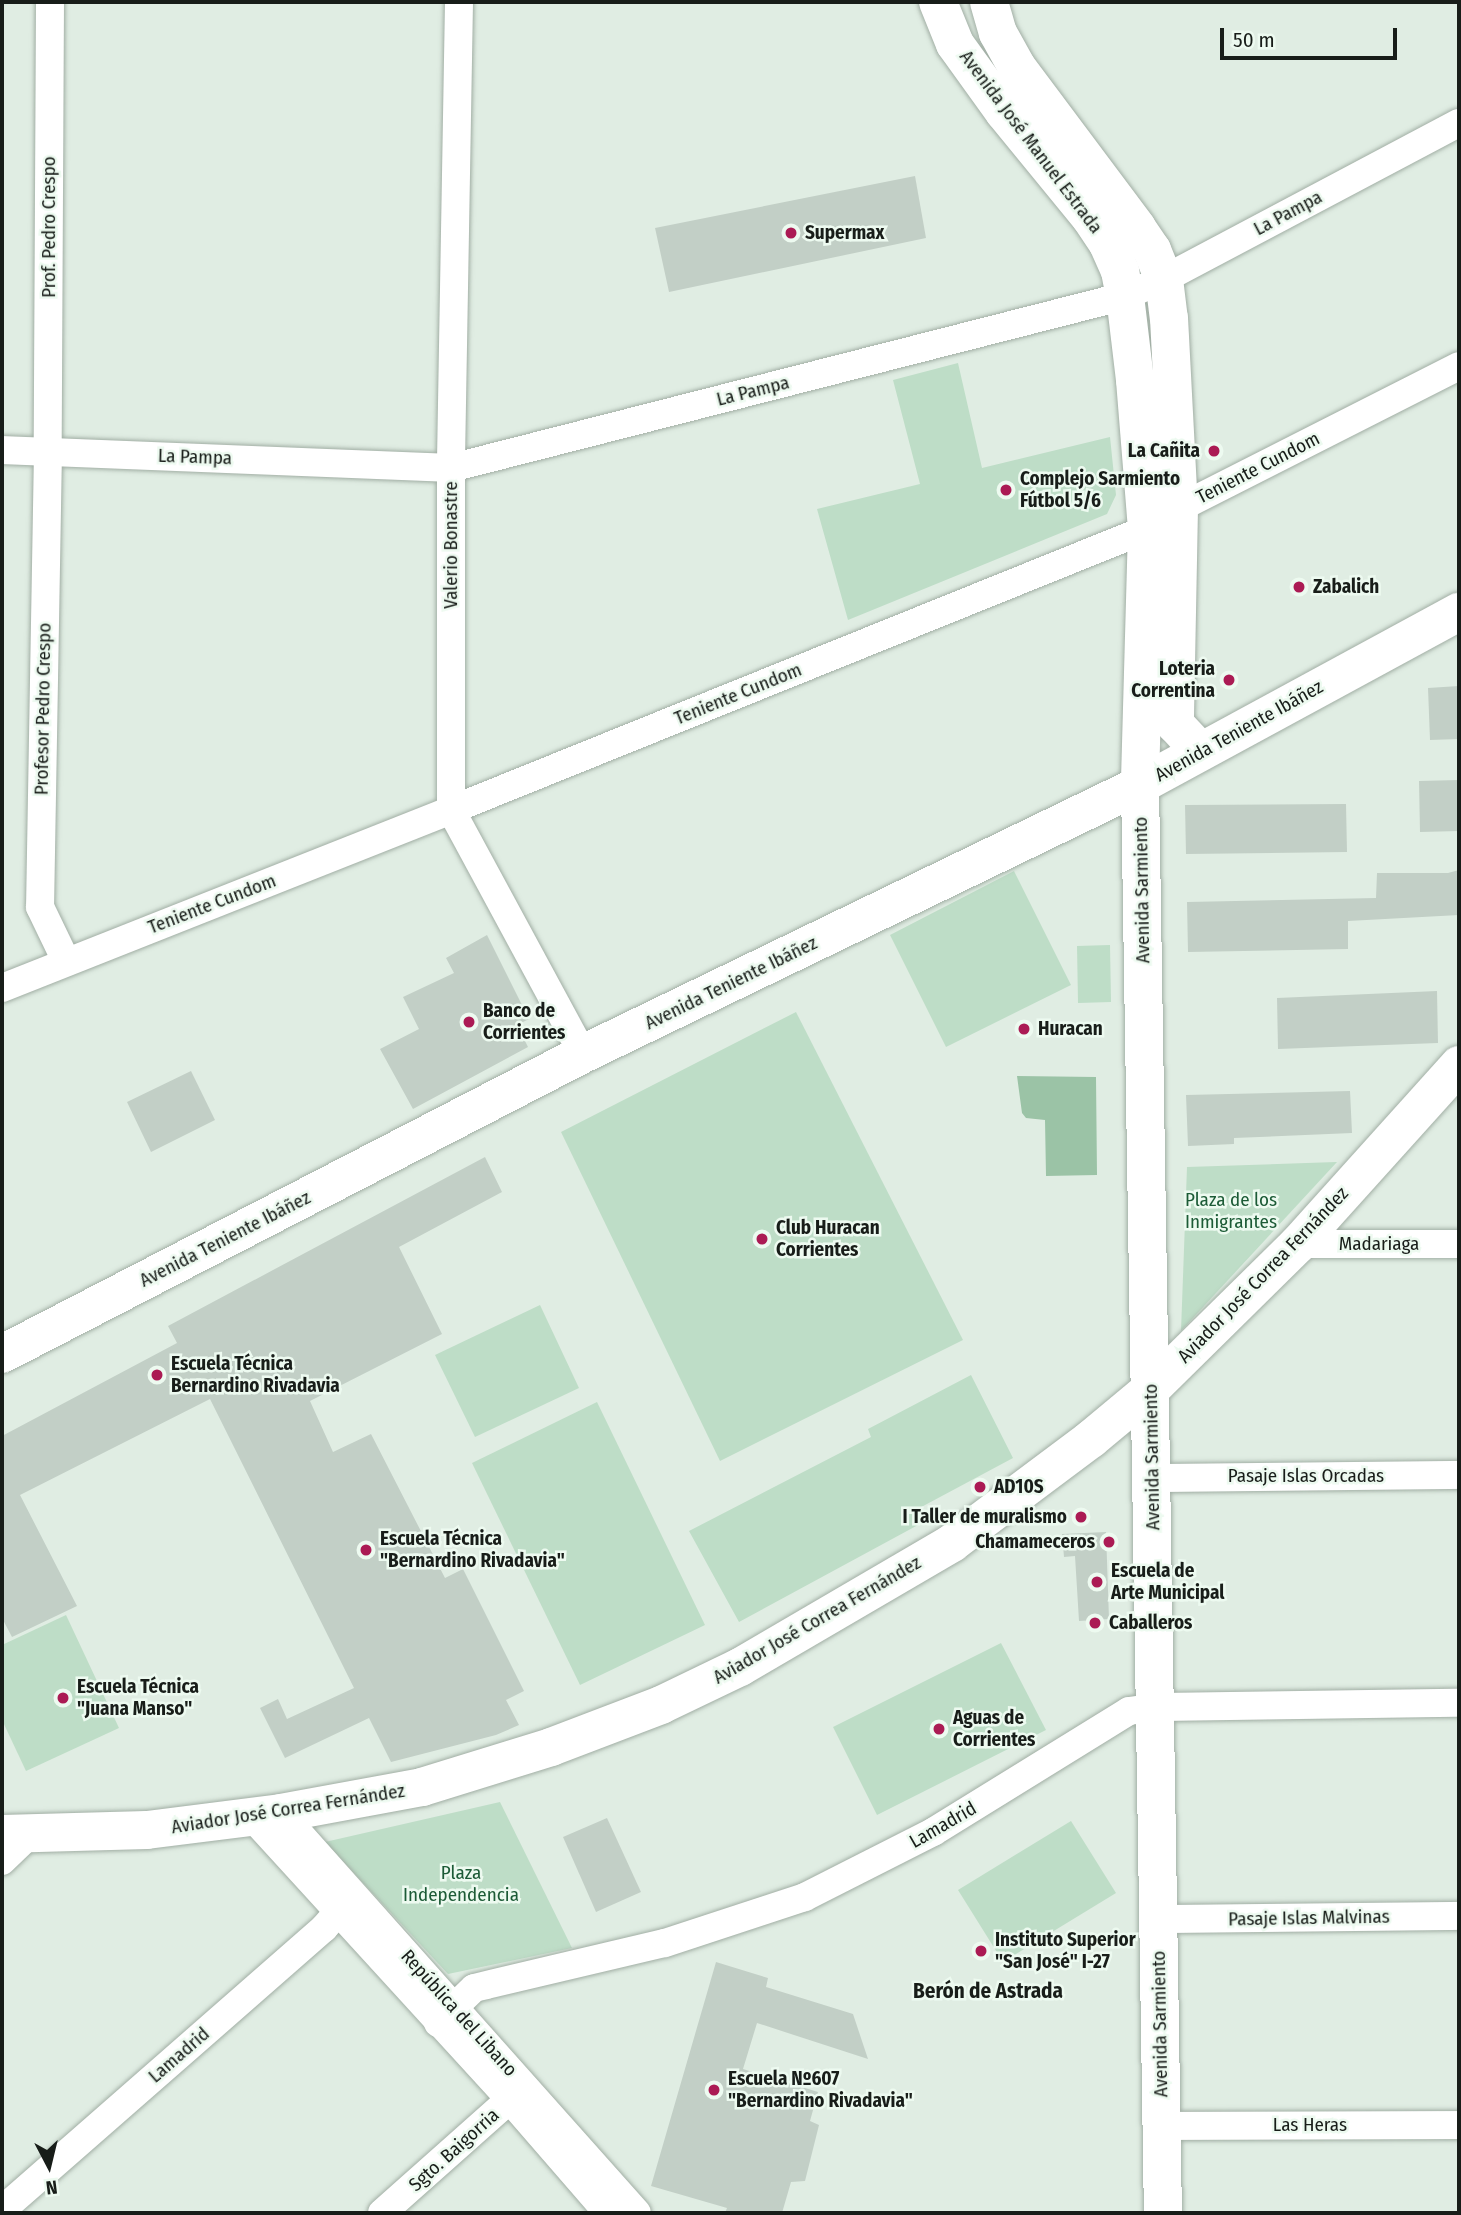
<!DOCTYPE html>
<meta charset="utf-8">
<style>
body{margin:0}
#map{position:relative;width:1461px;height:2215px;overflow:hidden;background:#e0ede3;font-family:"Fira Sans Condensed",sans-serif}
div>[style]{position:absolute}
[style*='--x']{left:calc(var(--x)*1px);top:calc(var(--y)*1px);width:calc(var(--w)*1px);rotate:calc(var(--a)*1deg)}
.green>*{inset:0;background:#beddc7}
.water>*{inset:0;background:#9bc3a6}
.building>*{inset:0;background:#c2cfc6}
.roads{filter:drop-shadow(0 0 2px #a1aea4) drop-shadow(0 0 2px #a1aea4)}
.street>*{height:28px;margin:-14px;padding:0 14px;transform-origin:14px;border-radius:14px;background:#fff}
.secondary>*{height:38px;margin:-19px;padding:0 19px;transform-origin:19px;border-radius:19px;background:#fff}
.dots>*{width:19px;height:19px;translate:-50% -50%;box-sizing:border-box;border:4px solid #edfaf0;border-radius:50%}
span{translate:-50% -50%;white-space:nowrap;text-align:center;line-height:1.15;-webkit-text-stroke:5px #edfaf0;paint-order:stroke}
.street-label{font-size:19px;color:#181d19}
.poi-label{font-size:19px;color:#181d19;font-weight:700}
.left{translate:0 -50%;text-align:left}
.right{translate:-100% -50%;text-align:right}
.park-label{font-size:19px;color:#1c5b36}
.neighbourhood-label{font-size:21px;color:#181d19;font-weight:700}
.frame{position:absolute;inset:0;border:4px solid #181d19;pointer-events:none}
.north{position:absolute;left:14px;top:2131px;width:70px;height:70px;-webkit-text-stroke:5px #edfaf0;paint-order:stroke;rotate:173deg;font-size:19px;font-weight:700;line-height:28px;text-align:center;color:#181d19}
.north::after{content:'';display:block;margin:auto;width:24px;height:32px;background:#181d19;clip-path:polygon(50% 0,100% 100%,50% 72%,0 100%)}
.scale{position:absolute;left:1220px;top:28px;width:177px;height:32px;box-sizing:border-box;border:4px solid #181d19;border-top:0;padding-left:9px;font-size:21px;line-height:24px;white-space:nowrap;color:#181d19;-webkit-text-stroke:5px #edfaf0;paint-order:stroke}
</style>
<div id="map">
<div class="green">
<i style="clip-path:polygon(958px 363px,982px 468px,1110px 437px,1116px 495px,1107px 514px,848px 620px,817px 509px,920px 484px,893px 380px)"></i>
<i style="clip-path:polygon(1014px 871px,1071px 985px,946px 1047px,890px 935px)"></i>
<i style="clip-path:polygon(1110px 945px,1111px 1002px,1078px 1003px,1077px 946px)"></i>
<i style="clip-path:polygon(796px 1012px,963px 1340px,720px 1461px,561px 1132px)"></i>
<i style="clip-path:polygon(1336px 1162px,1337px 1162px,1181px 1331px,1187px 1167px)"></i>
<i style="clip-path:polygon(540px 1305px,579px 1388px,475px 1437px,435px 1355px)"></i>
<i style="clip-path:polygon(971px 1375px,1013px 1458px,912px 1512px,918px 1525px,739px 1622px,689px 1531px,871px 1437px,868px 1429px)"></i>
<i style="clip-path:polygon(597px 1402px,705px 1625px,580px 1685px,472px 1463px)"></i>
<i style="clip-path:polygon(66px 1615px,119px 1728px,26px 1771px,2px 1720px,2px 1645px)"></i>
<i style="clip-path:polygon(1001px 1643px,1046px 1730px,877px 1815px,833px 1727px)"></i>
<i style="clip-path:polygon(500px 1802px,572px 1948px,448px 1974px,325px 1842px)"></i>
<i style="clip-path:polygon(1071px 1821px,1116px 1893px,1003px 1962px,958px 1890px)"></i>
</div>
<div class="water">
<i style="clip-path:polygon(1017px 1076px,1096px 1077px,1097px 1175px,1046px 1176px,1045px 1120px,1026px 1118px,1022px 1113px)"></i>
</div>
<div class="building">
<i style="clip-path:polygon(915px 176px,926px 238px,669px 292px,655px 228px)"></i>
<i style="clip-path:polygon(1459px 686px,1459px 739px,1430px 740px,1428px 688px)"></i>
<i style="clip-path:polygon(1459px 780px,1459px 831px,1420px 832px,1419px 781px)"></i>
<i style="clip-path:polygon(1346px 804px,1347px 852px,1186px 854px,1185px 805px)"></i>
<i style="clip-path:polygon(1459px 870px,1459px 915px,1348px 921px,1348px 949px,1188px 952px,1187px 902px,1376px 898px,1377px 873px,1448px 873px)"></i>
<i style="clip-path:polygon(487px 935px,529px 1019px,517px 1025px,528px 1047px,413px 1109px,380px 1049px,419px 1029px,403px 997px,454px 973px,446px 958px)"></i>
<i style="clip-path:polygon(1437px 991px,1438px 1043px,1278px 1049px,1277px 998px)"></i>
<i style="clip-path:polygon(191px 1071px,215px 1120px,151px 1152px,127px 1102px)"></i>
<i style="clip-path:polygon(1350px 1091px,1352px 1133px,1234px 1138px,1234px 1144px,1188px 1146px,1186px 1095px)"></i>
<i style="clip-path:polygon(485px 1157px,502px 1192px,399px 1247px,442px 1334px,310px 1401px,333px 1452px,371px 1434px,445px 1578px,463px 1569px,524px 1691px,506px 1700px,519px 1725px,496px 1735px,391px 1762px,369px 1718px,285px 1758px,260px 1708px,278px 1699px,287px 1719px,354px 1688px,210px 1399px,20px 1495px,77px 1606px,12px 1637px,2px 1618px,2px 1436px,177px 1343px,168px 1326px)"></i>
<i style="clip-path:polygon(1106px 1532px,1109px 1619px,1079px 1621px,1075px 1556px,1064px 1557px,1062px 1534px)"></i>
<i style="clip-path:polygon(607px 1818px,641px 1892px,596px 1912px,563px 1837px)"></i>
<i style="clip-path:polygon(716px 1962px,768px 1978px,766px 1987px,853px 2014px,868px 2059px,757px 2023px,743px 2069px,818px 2092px,810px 2121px,819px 2125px,805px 2181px,791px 2182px,782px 2213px,725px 2213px,727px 2208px,651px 2186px)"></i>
</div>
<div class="roads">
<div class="street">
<i style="--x:50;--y:2;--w:449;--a:90.3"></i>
<i style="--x:48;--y:451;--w:456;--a:91"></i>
<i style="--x:40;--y:907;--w:60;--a:64.3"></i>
<i style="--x:459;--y:2;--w:466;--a:91"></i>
<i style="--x:451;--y:468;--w:342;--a:90"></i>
<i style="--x:451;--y:810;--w:277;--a:61.6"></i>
<i style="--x:2;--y:450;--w:449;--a:2.3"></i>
<i style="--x:451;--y:468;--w:696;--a:-14.32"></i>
<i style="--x:1125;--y:296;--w:43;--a:-23.6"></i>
<i style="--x:1164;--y:279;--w:334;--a:-27.9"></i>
<i style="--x:2;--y:988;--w:483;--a:-21.6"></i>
<i style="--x:451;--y:810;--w:751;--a:-21.99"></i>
<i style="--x:1147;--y:529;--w:38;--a:-33"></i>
<i style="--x:1179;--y:508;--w:314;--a:-26.9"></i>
<i style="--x:1298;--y:1244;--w:161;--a:0"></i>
<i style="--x:1152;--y:1478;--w:307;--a:-0.6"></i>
<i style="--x:281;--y:1813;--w:535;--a:48.33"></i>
<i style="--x:252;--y:1817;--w:383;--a:47.6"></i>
<i style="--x:510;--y:2100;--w:150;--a:49.1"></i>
<i style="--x:2;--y:1861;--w:39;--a:-44"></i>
<i style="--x:1159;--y:1919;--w:300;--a:-0.6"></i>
<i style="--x:438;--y:2023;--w:50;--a:-44.2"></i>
<i style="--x:474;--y:1988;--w:196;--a:-13.3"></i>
<i style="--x:665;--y:1943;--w:147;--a:-18.2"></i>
<i style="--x:805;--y:1897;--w:144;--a:-26.9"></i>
<i style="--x:933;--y:1832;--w:230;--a:-31.7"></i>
<i style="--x:1129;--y:1711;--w:28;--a:-8"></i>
<i style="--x:1157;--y:1707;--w:302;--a:-0.8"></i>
<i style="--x:1161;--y:2126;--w:298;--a:-0.2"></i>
<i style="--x:2;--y:2210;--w:428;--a:-41.2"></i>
<i style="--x:324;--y:1928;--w:38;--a:-49"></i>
<i style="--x:382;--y:2213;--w:190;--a:-41.6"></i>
</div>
<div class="secondary">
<i style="--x:938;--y:2;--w:45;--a:68"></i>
<i style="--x:955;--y:44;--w:84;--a:54.2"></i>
<i style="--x:1004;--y:112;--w:136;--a:50.7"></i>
<i style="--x:1090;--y:217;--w:32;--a:56"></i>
<i style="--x:1108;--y:244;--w:30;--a:66"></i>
<i style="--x:1120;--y:271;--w:25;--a:79"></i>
<i style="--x:1125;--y:296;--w:85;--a:83.2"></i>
<i style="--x:1135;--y:380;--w:149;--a:85.4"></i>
<i style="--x:1147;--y:529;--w:256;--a:91.6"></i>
<i style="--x:1140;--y:785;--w:1428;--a:89.08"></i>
<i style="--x:989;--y:2;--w:32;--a:74"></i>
<i style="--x:998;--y:33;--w:38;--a:61"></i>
<i style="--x:1016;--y:66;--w:202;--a:53.2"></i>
<i style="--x:1137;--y:228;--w:27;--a:56"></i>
<i style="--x:1152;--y:250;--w:31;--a:68"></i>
<i style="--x:1164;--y:279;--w:39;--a:83"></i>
<i style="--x:1169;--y:318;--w:190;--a:87"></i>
<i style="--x:1179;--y:508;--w:216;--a:91.1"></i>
<i style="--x:1175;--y:724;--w:37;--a:47"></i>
<i style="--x:2;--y:1354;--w:654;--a:-27.31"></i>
<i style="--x:583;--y:1054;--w:619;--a:-25.78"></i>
<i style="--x:1140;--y:785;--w:363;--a:-28.5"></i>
<i style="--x:2;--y:1834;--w:145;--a:-1.6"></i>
<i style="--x:147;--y:1830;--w:135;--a:-7.2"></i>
<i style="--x:281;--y:1813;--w:143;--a:-10.4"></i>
<i style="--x:422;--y:1787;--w:135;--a:-17.2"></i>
<i style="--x:551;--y:1747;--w:118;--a:-20.9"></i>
<i style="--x:661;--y:1705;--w:88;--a:-25.7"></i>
<i style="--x:740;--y:1667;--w:246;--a:-30.3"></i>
<i style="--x:952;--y:1543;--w:174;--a:-36.8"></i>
<i style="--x:1091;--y:1439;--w:78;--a:-39.8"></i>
<i style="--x:1151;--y:1389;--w:206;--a:-44.6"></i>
<i style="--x:1298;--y:1244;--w:241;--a:-48"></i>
</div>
</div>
<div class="dots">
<i style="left:791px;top:233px;background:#ab1b54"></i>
<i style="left:1214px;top:451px;background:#ab1b54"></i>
<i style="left:1006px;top:490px;background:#ab1b54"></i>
<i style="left:1299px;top:587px;background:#ab1b54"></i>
<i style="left:1229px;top:680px;background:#ab1b54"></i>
<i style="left:469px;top:1022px;background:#ab1b54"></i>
<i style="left:1024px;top:1029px;background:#ab1b54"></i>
<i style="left:762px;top:1239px;background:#ab1b54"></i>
<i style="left:157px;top:1375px;background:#ab1b54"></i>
<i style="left:980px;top:1487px;background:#ab1b54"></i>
<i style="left:1081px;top:1517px;background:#ab1b54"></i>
<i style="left:1109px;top:1542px;background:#ab1b54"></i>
<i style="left:366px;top:1550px;background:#ab1b54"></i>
<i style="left:1097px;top:1582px;background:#ab1b54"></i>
<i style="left:1095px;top:1623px;background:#ab1b54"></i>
<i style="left:63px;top:1698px;background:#ab1b54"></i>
<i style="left:939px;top:1729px;background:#ab1b54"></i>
<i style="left:981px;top:1951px;background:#ab1b54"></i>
<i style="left:714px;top:2090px;background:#ab1b54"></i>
</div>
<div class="street-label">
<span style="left:1031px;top:142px;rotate:53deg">Avenida José Manuel Estrada</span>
<span style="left:1288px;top:213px;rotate:-28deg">La Pampa</span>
<span style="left:49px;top:227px;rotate:-90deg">Prof. Pedro Crespo</span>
<span style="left:753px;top:391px;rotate:-14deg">La Pampa</span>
<span style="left:195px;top:457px;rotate:2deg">La Pampa</span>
<span style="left:1258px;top:468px;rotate:-27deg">Teniente Cundom</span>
<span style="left:451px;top:545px;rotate:-90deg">Valerio Bonastre</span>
<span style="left:738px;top:694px;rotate:-22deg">Teniente Cundom</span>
<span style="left:43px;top:709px;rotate:-89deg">Profesor Pedro Crespo</span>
<span style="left:1239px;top:731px;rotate:-29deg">Avenida Teniente Ibáñez</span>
<span style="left:1142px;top:890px;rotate:-91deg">Avenida Sarmiento</span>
<span style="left:212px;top:904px;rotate:-21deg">Teniente Cundom</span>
<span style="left:731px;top:983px;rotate:-26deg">Avenida Teniente Ibáñez</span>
<span style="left:225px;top:1239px;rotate:-27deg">Avenida Teniente Ibáñez</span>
<span style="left:1379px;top:1244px">Madariaga</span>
<span style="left:1263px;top:1275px;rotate:-46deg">Aviador José Correa Fernández</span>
<span style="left:1152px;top:1457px;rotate:-91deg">Avenida Sarmiento</span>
<span style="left:1306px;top:1476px">Pasaje Islas Orcadas</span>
<span style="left:817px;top:1620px;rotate:-30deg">Aviador José Correa Fernández</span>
<span style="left:288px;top:1809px;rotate:-9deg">Aviador José Correa Fernández</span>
<span style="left:943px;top:1825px;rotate:-30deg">Lamadrid</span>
<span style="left:1309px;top:1918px;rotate:-1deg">Pasaje Islas Malvinas</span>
<span style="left:459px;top:2013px;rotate:48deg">República del Libano</span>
<span style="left:1160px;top:2024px;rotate:-91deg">Avenida Sarmiento</span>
<span style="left:179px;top:2055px;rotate:-41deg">Lamadrid</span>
<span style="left:1310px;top:2125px">Las Heras</span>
<span style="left:454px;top:2150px;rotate:-42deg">Sgto. Baigorria</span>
</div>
<div class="poi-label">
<span class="left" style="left:805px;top:233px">Supermax</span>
<span class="right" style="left:1200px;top:451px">La Cañita</span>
<span class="left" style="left:1020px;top:490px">Complejo Sarmiento<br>Fútbol 5/6</span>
<span class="left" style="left:1313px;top:587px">Zabalich</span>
<span class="right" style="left:1215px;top:680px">Loteria<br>Correntina</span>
<span class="left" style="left:483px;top:1022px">Banco de<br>Corrientes</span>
<span class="left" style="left:1038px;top:1029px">Huracan</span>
<span class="left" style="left:776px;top:1239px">Club Huracan<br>Corrientes</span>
<span class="left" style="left:171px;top:1375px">Escuela Técnica<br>Bernardino Rivadavia</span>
<span class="left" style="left:994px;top:1487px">AD10S</span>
<span class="right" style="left:1067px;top:1517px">I Taller de muralismo</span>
<span class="left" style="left:380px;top:1550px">Escuela Técnica<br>"Bernardino Rivadavia"</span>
<span class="right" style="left:1095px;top:1542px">Chamameceros</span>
<span class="left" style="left:1111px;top:1582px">Escuela de<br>Arte Municipal</span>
<span class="left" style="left:1109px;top:1623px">Caballeros</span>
<span class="left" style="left:77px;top:1698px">Escuela Técnica<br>"Juana Manso"</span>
<span class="left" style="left:953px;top:1729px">Aguas de<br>Corrientes</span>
<span class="left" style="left:995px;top:1951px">Instituto Superior<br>"San José" I-27</span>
<span class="left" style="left:728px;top:2090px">Escuela Nº607<br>"Bernardino Rivadavia"</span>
</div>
<div class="park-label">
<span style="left:1231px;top:1211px">Plaza de los<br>Inmigrantes</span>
<span style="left:461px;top:1884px">Plaza<br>Independencia</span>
</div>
<div class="neighbourhood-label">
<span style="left:988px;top:1991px">Berón de Astrada</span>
</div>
<div class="frame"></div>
<div class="north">N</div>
<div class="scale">50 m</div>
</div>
